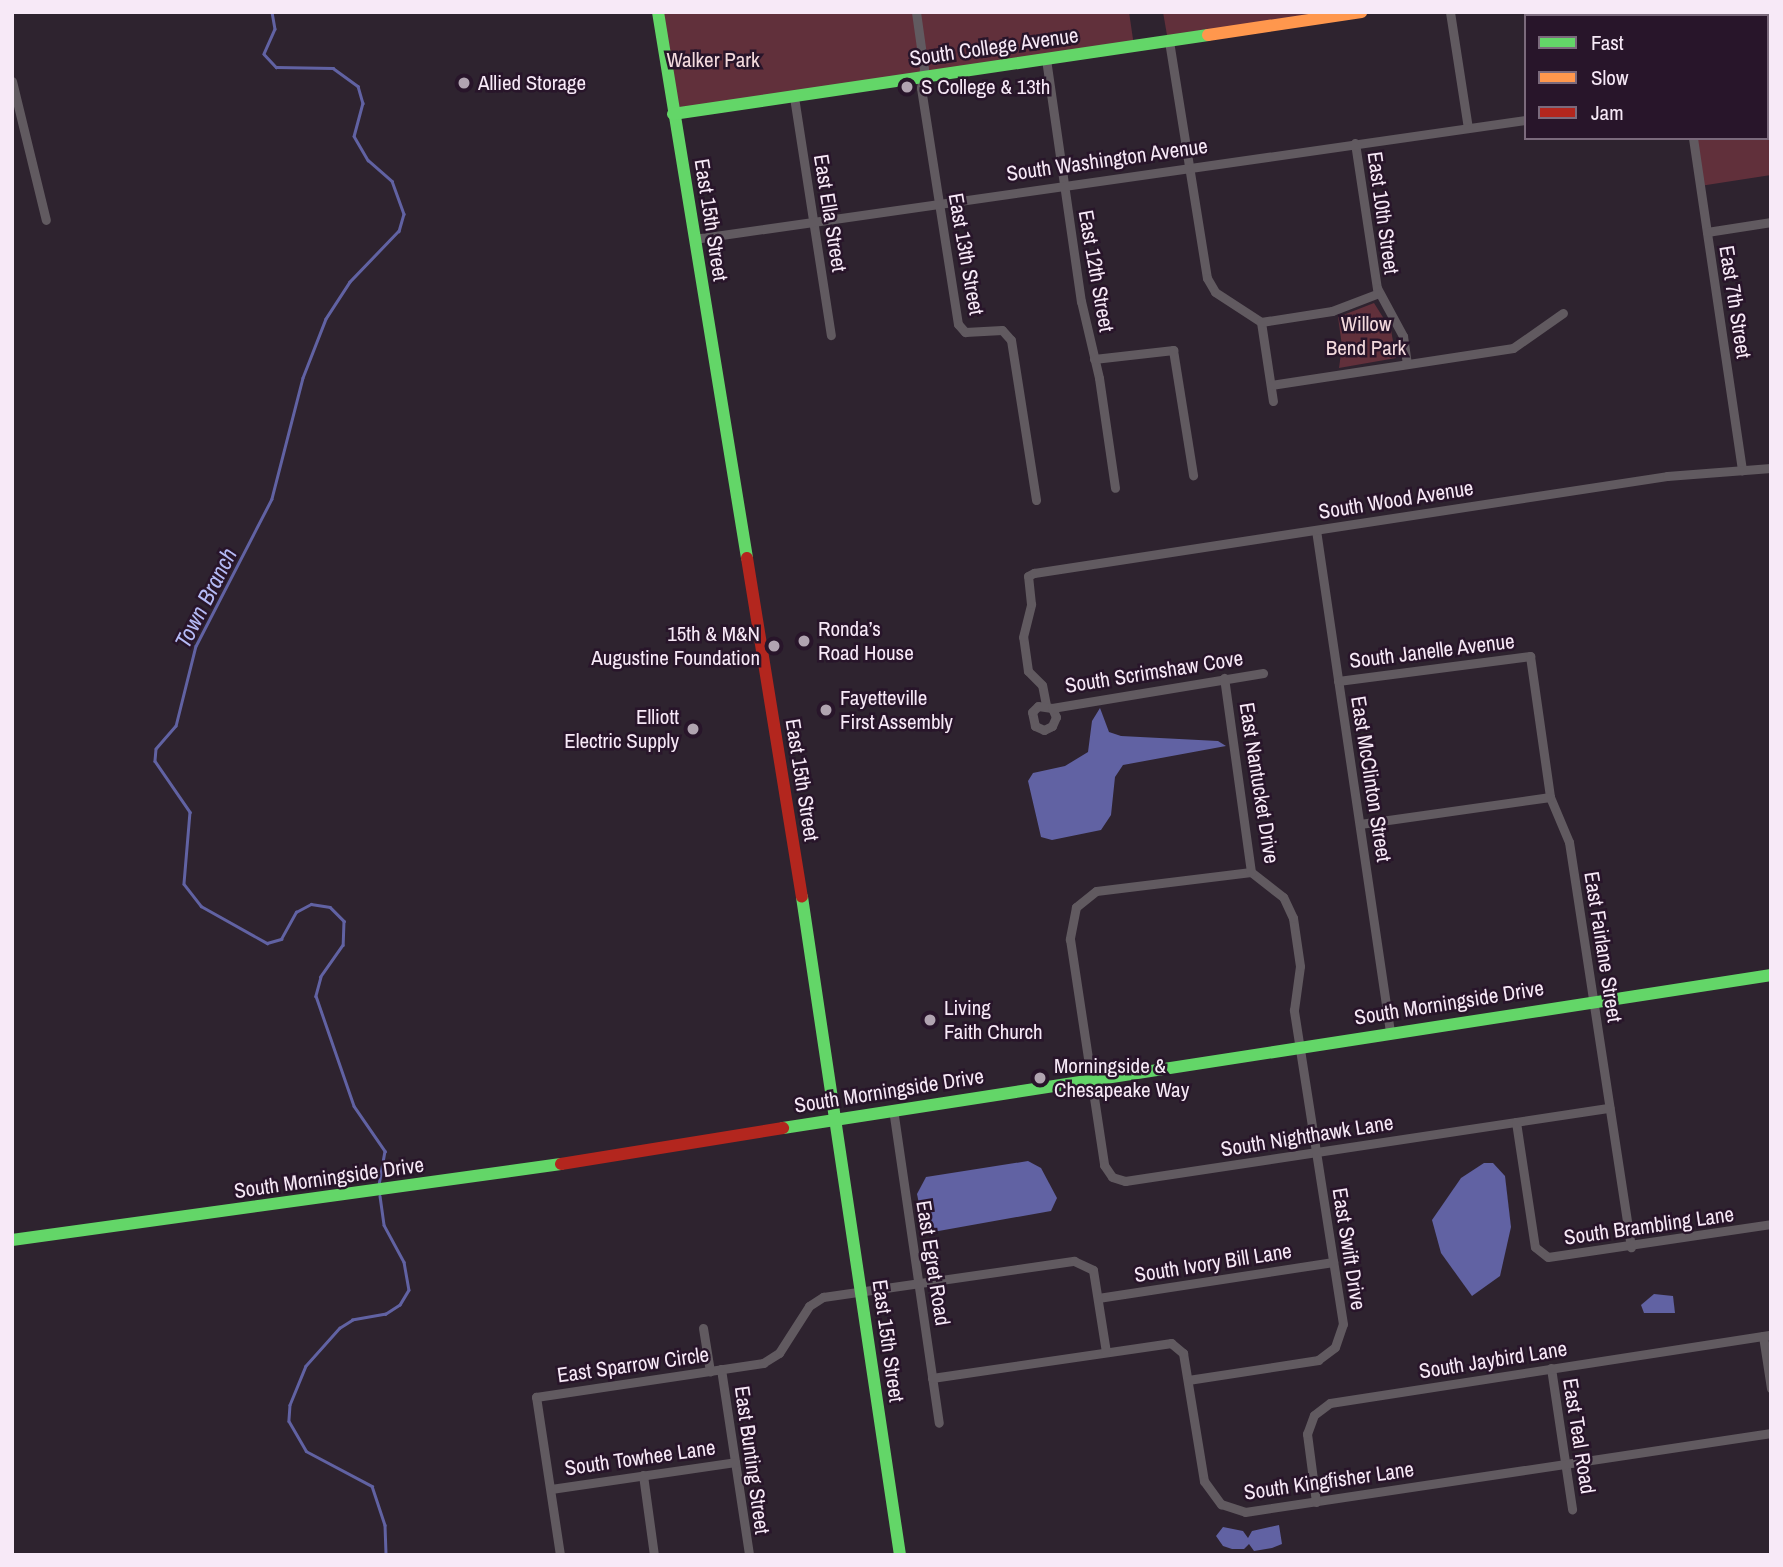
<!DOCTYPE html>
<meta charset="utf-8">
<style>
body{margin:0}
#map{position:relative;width:1783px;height:1567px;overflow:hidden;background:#2e232f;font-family:"Archivo Narrow",sans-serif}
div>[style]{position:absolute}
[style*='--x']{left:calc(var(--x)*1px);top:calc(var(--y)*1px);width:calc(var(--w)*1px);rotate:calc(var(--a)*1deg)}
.green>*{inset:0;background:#61303b}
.water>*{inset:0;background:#6162a3}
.stream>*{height:2.5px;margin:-1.25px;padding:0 1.25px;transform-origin:1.25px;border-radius:1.25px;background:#6162a3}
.street>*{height:9px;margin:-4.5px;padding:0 4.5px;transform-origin:4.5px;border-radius:4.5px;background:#615a60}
.fast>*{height:12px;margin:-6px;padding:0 6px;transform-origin:6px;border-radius:6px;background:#63d668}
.slow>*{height:12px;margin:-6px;padding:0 6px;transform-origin:6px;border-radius:6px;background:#ff974d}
.jam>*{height:12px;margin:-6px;padding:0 6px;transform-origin:6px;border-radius:6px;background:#b3261e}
.dots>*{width:19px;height:19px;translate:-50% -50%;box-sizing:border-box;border:4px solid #28152a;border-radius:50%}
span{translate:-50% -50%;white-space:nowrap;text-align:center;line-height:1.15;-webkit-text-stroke:5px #28152a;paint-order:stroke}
.street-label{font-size:21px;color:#f7e9f7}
.park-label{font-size:21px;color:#f3dadd}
.poi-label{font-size:21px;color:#f7e9f7}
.left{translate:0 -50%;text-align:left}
.right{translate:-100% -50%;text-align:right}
.water-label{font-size:23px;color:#b5baf5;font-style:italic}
.frame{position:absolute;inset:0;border:14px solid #f7e9f7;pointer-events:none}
.legend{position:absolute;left:1524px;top:14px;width:245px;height:126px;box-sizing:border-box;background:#28152a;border:2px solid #7b6a7c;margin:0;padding:9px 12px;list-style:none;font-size:21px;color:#f7e9f7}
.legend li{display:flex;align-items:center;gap:14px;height:35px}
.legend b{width:35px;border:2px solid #7b6a7c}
</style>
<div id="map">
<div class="green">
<i style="clip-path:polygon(658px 12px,1129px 12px,1134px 46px,673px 114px)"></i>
<i style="clip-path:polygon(1163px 12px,1361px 12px,1168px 41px)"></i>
<i style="clip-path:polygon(1771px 84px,1771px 175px,1700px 186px,1693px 138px,1767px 138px)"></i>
<i style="clip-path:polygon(1374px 303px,1391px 330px,1396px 358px,1339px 368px,1342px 346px,1338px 317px)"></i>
</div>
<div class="water">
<i style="clip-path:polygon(1100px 708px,1109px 732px,1121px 736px,1218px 741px,1226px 746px,1123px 765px,1115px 777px,1111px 815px,1101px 830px,1052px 840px,1041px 837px,1028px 781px,1033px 773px,1065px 766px,1088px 752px,1092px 721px)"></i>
<i style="clip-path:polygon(1028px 1161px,1041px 1168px,1057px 1198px,1051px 1211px,933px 1232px,924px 1228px,917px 1194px,926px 1177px)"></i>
<i style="clip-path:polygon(1484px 1163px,1493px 1163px,1505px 1176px,1511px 1227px,1500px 1276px,1472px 1296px,1441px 1253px,1432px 1220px,1461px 1178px)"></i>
<i style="clip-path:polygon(1654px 1294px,1673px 1296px,1675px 1313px,1644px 1313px,1641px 1305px)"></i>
<i style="clip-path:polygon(1279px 1525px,1282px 1544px,1272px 1548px,1254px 1551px,1249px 1544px,1244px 1549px,1232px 1549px,1223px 1546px,1216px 1536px,1223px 1527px,1243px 1531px,1248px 1538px,1252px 1531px)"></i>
</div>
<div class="stream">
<i style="--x:272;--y:12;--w:17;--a:80"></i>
<i style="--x:275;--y:29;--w:27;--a:114"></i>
<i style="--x:264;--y:54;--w:18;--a:47"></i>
<i style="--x:276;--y:67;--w:57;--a:1"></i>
<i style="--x:333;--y:68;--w:31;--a:36"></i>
<i style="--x:358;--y:86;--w:18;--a:74"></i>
<i style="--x:363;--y:103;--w:34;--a:105"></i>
<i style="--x:354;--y:136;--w:28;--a:60"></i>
<i style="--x:368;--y:160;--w:32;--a:41"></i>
<i style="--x:392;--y:181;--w:35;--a:70"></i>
<i style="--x:404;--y:214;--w:18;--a:106"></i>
<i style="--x:399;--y:231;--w:71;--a:133.9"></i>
<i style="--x:350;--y:282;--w:44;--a:123"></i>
<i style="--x:326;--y:319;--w:63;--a:111.3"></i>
<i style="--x:303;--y:378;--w:125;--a:104.4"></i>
<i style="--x:272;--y:499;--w:165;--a:117.3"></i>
<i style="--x:196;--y:646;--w:82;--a:104"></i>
<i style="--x:176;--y:726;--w:30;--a:131"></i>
<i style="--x:156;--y:749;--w:12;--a:95"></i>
<i style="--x:155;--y:761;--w:62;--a:55.5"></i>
<i style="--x:190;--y:812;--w:72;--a:94.8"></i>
<i style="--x:184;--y:884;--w:28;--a:52"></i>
<i style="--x:201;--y:906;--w:76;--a:29.3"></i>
<i style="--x:267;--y:943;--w:15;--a:-16"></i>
<i style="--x:281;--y:939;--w:31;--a:-61"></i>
<i style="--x:296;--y:912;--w:17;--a:-28"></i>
<i style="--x:311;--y:904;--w:19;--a:9"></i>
<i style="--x:330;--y:907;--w:20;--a:45"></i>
<i style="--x:344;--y:921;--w:24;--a:92"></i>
<i style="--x:343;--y:945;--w:39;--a:125"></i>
<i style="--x:321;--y:977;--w:20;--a:105"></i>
<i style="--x:316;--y:996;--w:116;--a:70.9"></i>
<i style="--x:354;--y:1106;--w:55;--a:55.4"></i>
<i style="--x:385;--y:1151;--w:36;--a:100"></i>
<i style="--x:380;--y:1196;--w:29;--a:82"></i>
<i style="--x:384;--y:1225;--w:42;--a:61.6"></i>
<i style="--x:404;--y:1262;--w:28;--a:80"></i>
<i style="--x:409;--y:1290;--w:17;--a:121"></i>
<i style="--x:400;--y:1305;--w:17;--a:147"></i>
<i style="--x:386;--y:1314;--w:34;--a:170"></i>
<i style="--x:353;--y:1320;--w:15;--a:148"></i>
<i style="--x:340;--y:1328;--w:51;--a:131.8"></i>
<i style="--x:306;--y:1366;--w:42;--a:112.3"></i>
<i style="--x:290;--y:1405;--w:16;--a:94"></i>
<i style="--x:289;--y:1421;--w:34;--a:60"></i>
<i style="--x:306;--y:1451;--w:75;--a:27.9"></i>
<i style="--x:372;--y:1486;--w:41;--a:71.6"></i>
<i style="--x:385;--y:1525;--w:30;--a:88"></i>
</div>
<div class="street">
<i style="--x:916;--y:12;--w:58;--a:82"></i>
<i style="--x:924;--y:69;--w:19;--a:99"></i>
<i style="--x:921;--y:88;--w:239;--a:81.1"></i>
<i style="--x:958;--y:324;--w:11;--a:49"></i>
<i style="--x:965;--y:332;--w:37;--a:-3"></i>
<i style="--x:1002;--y:330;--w:13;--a:48"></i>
<i style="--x:1011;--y:340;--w:162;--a:81.1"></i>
<i style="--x:1450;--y:12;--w:117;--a:81.2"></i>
<i style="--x:1675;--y:12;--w:4;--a:76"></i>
<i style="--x:1169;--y:41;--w:240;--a:80.9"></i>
<i style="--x:1207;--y:278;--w:16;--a:60"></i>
<i style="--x:1215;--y:292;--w:55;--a:33.1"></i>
<i style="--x:1261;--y:322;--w:80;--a:81.4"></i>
<i style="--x:1046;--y:59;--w:245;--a:81.8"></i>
<i style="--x:1081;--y:301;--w:79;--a:76.8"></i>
<i style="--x:1099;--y:378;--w:111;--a:81.7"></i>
<i style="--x:12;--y:81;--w:143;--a:76.3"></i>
<i style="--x:794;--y:97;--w:241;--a:81.2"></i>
<i style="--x:1693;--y:138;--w:336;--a:81.6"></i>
<i style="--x:1355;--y:143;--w:147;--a:81.4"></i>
<i style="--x:1377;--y:288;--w:55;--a:61.6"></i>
<i style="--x:1403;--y:336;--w:28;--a:82"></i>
<i style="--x:1707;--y:232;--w:65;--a:-8.9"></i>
<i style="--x:694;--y:239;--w:840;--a:-8.14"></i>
<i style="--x:1261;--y:322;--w:72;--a:-8.8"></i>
<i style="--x:1332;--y:311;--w:50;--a:-21"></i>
<i style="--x:1094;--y:359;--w:80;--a:-6.5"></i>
<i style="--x:1173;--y:350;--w:127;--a:80.9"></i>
<i style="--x:1271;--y:385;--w:245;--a:-8.7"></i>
<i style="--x:1513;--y:348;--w:61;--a:-35"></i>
<i style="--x:1316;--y:530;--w:507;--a:81.61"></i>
<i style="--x:1338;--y:681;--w:194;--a:-7.4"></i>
<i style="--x:1530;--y:656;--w:142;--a:81.9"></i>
<i style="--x:1550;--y:797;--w:49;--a:67.1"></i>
<i style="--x:1569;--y:842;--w:410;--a:81.3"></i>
<i style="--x:1046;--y:705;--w:20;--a:-101"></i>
<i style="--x:1042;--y:685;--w:20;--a:-135"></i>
<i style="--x:1028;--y:671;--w:34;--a:-98"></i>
<i style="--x:1023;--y:637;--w:34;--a:-76"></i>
<i style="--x:1031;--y:604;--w:28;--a:-96"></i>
<i style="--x:1028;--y:576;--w:7;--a:-27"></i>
<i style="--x:1034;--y:573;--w:640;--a:-8.71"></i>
<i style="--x:1667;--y:476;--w:104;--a:-4.4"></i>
<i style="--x:1052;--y:708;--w:10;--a:66"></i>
<i style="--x:1056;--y:717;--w:10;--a:114"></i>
<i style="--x:1052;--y:726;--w:9;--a:153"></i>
<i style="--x:1044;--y:730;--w:10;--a:-156"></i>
<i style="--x:1035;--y:726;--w:14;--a:-102"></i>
<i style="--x:1032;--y:712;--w:8;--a:-45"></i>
<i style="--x:1038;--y:706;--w:14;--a:8"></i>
<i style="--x:1052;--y:708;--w:214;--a:-9.4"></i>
<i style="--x:1360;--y:824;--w:192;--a:-8.1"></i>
<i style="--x:1251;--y:872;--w:156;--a:173"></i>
<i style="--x:1096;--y:891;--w:26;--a:141"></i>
<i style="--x:1076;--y:907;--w:33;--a:101"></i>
<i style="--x:1070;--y:939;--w:229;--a:81.4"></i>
<i style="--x:1104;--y:1165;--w:14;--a:56"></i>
<i style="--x:1112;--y:1177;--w:14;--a:17"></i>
<i style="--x:1125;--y:1181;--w:490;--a:-8.6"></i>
<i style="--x:893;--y:1109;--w:317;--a:81.7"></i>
<i style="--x:1516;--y:1122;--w:126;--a:81.4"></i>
<i style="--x:1535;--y:1247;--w:16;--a:38"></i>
<i style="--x:1548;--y:1257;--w:225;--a:-8.4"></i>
<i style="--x:1098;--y:1298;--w:238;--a:-8.7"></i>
<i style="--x:703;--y:1328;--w:44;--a:80.8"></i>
<i style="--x:1763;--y:1336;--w:53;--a:81.3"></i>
<i style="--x:1551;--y:1368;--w:143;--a:81.5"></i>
<i style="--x:721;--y:1369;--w:188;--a:81.4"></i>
<i style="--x:932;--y:1378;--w:242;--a:-8.3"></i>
<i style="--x:1171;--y:1343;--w:16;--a:40"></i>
<i style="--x:1183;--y:1353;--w:130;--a:80.7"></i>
<i style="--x:1204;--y:1481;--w:29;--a:54"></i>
<i style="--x:1221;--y:1504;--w:25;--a:18"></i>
<i style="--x:1245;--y:1512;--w:532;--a:-8.54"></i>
<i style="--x:1188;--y:1380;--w:132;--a:-8.7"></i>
<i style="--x:1318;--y:1360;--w:21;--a:-37"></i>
<i style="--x:1335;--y:1347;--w:24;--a:-71"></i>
<i style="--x:1343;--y:1324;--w:318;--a:-98.9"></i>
<i style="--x:1294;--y:1010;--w:44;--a:-82.2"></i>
<i style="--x:1300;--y:966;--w:49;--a:-98.3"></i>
<i style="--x:1293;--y:918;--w:23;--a:-115"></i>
<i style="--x:1283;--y:897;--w:41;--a:-142"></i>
<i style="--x:1251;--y:872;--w:196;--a:-97.9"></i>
<i style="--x:643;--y:1475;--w:81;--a:82.2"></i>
<i style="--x:551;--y:1489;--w:186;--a:-8.3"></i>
<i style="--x:1316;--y:1502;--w:69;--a:-97.5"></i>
<i style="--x:1307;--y:1434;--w:20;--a:-70"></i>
<i style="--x:1314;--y:1415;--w:20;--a:-37"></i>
<i style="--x:1330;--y:1403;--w:446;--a:-8.8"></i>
<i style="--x:560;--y:1555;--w:160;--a:-98.6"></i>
<i style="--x:536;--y:1397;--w:230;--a:-8.5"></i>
<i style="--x:763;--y:1363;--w:19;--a:-32"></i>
<i style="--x:779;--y:1353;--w:56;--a:-57.4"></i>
<i style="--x:809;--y:1306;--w:17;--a:-33"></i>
<i style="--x:823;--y:1297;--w:254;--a:-8.2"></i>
<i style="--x:1074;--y:1261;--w:21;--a:25"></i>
<i style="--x:1093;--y:1270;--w:83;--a:81"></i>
</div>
<div class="fast">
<i style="--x:658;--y:12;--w:553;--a:80.74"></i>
<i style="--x:673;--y:114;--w:541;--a:-8.4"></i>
<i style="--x:802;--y:897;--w:665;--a:81.53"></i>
<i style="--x:783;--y:1128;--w:1000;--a:-8.8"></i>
<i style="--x:12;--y:1240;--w:554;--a:-7.88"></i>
</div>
<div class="slow">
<i style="--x:1208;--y:35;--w:155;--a:-8.5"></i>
</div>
<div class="jam">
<i style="--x:747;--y:558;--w:343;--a:80.8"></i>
<i style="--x:561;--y:1164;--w:225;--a:-9.2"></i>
</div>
<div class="dots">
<i style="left:464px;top:83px;background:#b1a4b1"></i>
<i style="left:907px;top:87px;background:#b1a4b1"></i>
<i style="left:804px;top:641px;background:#b1a4b1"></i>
<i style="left:774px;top:646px;background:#b1a4b1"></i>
<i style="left:826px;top:710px;background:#b1a4b1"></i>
<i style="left:693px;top:729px;background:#b1a4b1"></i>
<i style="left:930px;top:1020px;background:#b1a4b1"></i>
<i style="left:1040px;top:1078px;background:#b1a4b1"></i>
</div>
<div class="street-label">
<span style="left:994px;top:47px;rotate:-8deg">South College Avenue</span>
<span style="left:1107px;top:160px;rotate:-8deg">South Washington Avenue</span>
<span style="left:830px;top:213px;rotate:81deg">East Ella Street</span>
<span style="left:1383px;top:213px;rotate:82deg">East 10th Street</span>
<span style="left:711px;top:220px;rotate:81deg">East 15th Street</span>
<span style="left:966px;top:254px;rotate:80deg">East 13th Street</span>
<span style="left:1096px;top:271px;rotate:80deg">East 12th Street</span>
<span style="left:1735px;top:302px;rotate:81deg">East 7th Street</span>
<span style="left:1396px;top:500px;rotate:-9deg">South Wood Avenue</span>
<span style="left:1432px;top:651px;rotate:-7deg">South Janelle Avenue</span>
<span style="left:1154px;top:672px;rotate:-9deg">South Scrimshaw Cove</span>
<span style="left:1371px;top:779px;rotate:81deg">East McClinton Street</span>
<span style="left:802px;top:780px;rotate:81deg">East 15th Street</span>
<span style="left:1259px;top:783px;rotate:81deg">East Nantucket Drive</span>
<span style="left:1603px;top:947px;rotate:81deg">East Fairlane Street</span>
<span style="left:1449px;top:1003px;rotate:-9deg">South Morningside Drive</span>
<span style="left:889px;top:1091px;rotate:-9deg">South Morningside Drive</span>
<span style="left:1307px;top:1136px;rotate:-9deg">South Nighthawk Lane</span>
<span style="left:329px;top:1178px;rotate:-8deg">South Morningside Drive</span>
<span style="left:1649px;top:1226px;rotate:-8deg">South Brambling Lane</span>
<span style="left:1349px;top:1249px;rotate:81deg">East Swift Drive</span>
<span style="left:933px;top:1263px;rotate:81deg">East Egret Road</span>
<span style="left:1213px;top:1263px;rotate:-9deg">South Ivory Bill Lane</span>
<span style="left:888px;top:1341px;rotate:82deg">East 15th Street</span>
<span style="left:1493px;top:1360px;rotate:-9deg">South Jaybird Lane</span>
<span style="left:633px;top:1365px;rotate:-8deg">East Sparrow Circle</span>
<span style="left:1579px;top:1436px;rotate:81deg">East Teal Road</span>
<span style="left:640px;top:1458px;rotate:-8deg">South Towhee Lane</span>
<span style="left:752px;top:1460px;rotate:82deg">East Bunting Street</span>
<span style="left:1329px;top:1481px;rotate:-8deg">South Kingfisher Lane</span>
</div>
<div class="park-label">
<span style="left:713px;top:60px">Walker Park</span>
<span style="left:1366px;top:336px">Willow<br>Bend Park</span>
</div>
<div class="poi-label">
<span class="left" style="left:478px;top:83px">Allied Storage</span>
<span class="left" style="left:921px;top:87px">S College &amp; 13th</span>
<span class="left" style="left:818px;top:641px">Ronda’s<br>Road House</span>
<span class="right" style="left:760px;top:646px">15th &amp; M&amp;N<br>Augustine Foundation</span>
<span class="left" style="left:840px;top:710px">Fayetteville<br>First Assembly</span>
<span class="right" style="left:679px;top:729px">Elliott<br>Electric Supply</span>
<span class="left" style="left:944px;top:1020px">Living<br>Faith Church</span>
<span class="left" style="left:1054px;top:1078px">Morningside &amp;<br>Chesapeake Way</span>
</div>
<div class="water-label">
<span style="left:206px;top:598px;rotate:-63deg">Town Branch</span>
</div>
<div class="frame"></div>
<ul class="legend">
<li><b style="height:9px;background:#63d668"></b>Fast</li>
<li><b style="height:9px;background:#ff974d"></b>Slow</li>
<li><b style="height:9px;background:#b3261e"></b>Jam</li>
</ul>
</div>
